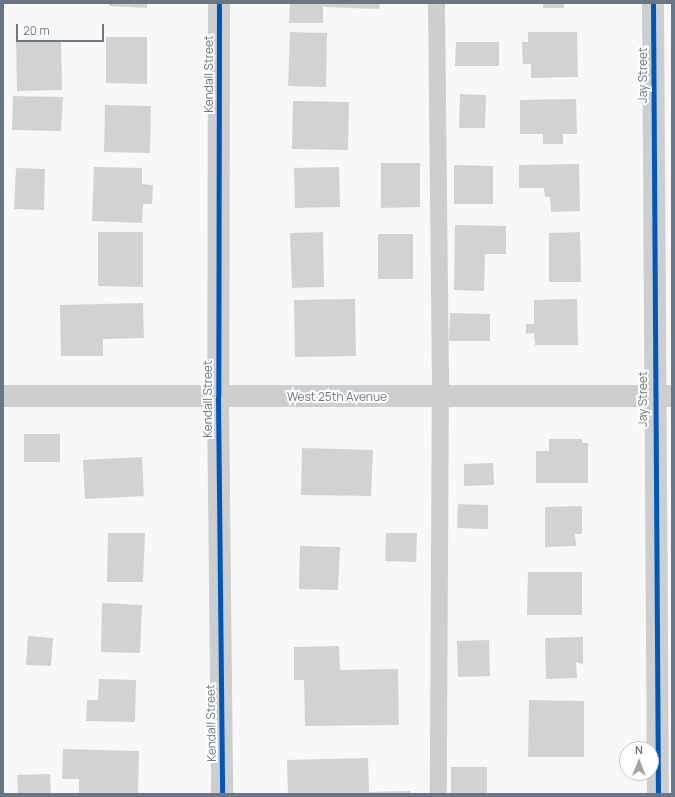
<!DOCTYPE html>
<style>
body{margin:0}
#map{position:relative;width:675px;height:797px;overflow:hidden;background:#f8f8f8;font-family:Manrope,sans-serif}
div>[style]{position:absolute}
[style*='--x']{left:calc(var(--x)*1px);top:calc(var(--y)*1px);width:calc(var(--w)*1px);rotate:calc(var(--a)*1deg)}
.building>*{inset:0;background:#d0d2d3}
.service>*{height:17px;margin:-8.5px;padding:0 8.5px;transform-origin:8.5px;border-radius:8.5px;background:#cdcecf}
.minor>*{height:22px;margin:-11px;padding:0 11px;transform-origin:11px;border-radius:11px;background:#cdcecf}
.cycleway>*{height:5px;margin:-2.5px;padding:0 2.5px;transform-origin:2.5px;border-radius:2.5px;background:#0057b8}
span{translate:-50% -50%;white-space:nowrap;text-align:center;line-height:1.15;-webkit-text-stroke:4px #fff;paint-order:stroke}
.street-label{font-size:12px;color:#6a7685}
.frame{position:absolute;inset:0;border:4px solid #6a7685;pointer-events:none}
.north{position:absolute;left:619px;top:741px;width:40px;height:40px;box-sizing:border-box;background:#fff;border:1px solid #c3c8ce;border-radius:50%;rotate:0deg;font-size:11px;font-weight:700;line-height:16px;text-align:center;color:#6a7685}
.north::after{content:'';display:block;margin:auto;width:14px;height:18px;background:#9ca4ad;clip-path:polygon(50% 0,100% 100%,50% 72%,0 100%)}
.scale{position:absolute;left:16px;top:24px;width:88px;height:18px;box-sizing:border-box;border:2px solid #6a7685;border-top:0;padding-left:5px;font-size:12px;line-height:14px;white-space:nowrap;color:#6a7685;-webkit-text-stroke:3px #fff;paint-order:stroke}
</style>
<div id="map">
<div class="building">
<i style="clip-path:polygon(109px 3px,147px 3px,147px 8px,109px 6px)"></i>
<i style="clip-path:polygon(290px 3px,380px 3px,379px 9px,323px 7px,323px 23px,289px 23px)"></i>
<i style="clip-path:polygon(543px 3px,564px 3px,564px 8px,543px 8px)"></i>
<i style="clip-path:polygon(290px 32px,327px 33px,326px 87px,288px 86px)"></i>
<i style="clip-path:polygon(528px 32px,577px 32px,578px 77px,531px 78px,531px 64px,523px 64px,522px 42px,528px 42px)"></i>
<i style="clip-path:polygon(106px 37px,147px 37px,147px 84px,106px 83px)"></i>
<i style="clip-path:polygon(61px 41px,62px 90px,17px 91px,16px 42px)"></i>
<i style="clip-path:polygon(456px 42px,499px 42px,499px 66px,455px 66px)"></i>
<i style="clip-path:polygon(460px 94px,486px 95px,485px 128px,459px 128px)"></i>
<i style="clip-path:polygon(13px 96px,63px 97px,61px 131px,12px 130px)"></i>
<i style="clip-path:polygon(576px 99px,577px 134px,563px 134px,563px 144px,543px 144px,543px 134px,520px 134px,520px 100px)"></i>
<i style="clip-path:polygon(293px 101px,349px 102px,348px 150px,292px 149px)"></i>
<i style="clip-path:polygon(105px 105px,151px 106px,150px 153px,104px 152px)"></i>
<i style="clip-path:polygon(381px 163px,420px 163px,420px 207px,381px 208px)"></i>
<i style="clip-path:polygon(579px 164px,580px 211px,551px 212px,550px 197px,545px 197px,544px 188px,519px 188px,519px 165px)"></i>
<i style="clip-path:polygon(454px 165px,493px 166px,493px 204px,454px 204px)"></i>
<i style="clip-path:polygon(94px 167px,142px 168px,142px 184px,153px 185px,152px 204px,143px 204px,142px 223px,92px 221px)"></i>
<i style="clip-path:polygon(339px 167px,340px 207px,295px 208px,294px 168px)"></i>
<i style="clip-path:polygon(16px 168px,45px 169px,44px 210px,14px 209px)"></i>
<i style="clip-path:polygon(455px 225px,506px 226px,506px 254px,485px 254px,484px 291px,454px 290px)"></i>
<i style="clip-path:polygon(98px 232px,143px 232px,143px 287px,98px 286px)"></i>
<i style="clip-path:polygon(323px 232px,324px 287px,292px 288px,290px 233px)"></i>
<i style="clip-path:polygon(580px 232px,581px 282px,549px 282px,549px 233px)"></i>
<i style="clip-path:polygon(378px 234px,413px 234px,413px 279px,378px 279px)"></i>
<i style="clip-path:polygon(355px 299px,356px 356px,295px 357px,294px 300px)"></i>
<i style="clip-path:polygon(577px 299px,578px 345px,535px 345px,534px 333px,526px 334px,526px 324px,534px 324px,534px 300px)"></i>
<i style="clip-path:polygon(143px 303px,144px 338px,103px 339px,103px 356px,61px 356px,60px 305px)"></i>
<i style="clip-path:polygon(450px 313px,490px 314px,490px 341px,449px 341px)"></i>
<i style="clip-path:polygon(24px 434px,60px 434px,60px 462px,24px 462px)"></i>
<i style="clip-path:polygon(549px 439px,582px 439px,582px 443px,588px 443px,588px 483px,536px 483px,536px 451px,549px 451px)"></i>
<i style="clip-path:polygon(302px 448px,373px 450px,371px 496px,301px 495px)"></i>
<i style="clip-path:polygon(142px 457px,144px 496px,85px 499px,83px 460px)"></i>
<i style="clip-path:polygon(493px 463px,494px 485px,464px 486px,464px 464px)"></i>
<i style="clip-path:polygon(458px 504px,488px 505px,488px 529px,457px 528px)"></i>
<i style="clip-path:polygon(582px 506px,582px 534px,575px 534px,576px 546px,545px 547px,545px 507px)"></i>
<i style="clip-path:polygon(108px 533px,145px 533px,143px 582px,107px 582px)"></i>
<i style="clip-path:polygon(386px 533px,417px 533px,416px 562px,385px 561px)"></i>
<i style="clip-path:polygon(300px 546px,340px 547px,338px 590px,299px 589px)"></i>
<i style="clip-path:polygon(528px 572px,582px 572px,582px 615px,527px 615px)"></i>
<i style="clip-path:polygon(102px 603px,142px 605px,140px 653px,101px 652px)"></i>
<i style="clip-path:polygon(28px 636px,53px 638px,51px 666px,26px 665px)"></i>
<i style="clip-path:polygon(583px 637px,583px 664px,576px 662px,577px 678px,546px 679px,545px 638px)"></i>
<i style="clip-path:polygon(489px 640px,490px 676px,458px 677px,457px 641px)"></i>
<i style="clip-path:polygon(339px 646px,340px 670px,398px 669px,399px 725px,305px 726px,304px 680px,294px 680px,294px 647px)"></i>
<i style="clip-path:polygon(99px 679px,136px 680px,135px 722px,86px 721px,87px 700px,98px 700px)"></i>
<i style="clip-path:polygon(529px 700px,584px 701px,584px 757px,528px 757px)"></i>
<i style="clip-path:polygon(63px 749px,139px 751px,138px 794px,79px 794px,79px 779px,62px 779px)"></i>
<i style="clip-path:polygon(368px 758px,369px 792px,410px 791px,410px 794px,288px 794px,287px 760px)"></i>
<i style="clip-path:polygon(451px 767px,487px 767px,487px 794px,451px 794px)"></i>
<i style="clip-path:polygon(50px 774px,51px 794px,18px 794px,17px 775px)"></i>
</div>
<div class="service">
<i style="--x:436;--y:3;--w:365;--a:89.4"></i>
<i style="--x:440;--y:368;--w:426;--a:90.3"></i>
</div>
<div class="minor">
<i style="--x:219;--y:3;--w:394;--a:90.1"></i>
<i style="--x:218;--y:397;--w:397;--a:89.4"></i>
<i style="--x:653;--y:3;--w:791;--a:89.64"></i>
<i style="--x:3;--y:396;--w:669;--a:0"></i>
</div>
<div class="cycleway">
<i style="--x:219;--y:3;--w:394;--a:90.1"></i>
<i style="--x:218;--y:397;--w:397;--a:89.4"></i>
<i style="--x:653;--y:3;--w:791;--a:89.64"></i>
</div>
<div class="street-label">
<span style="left:209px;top:74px;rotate:-90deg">Kendall Street</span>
<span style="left:643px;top:75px;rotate:-90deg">Jay Street</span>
<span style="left:337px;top:397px">West 25th Avenue</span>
<span style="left:208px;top:399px;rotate:-90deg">Kendall Street</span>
<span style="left:643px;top:399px;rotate:-90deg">Jay Street</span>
<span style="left:211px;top:723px;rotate:-91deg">Kendall Street</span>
</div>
<div class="frame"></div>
<div class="north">N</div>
<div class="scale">20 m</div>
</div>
